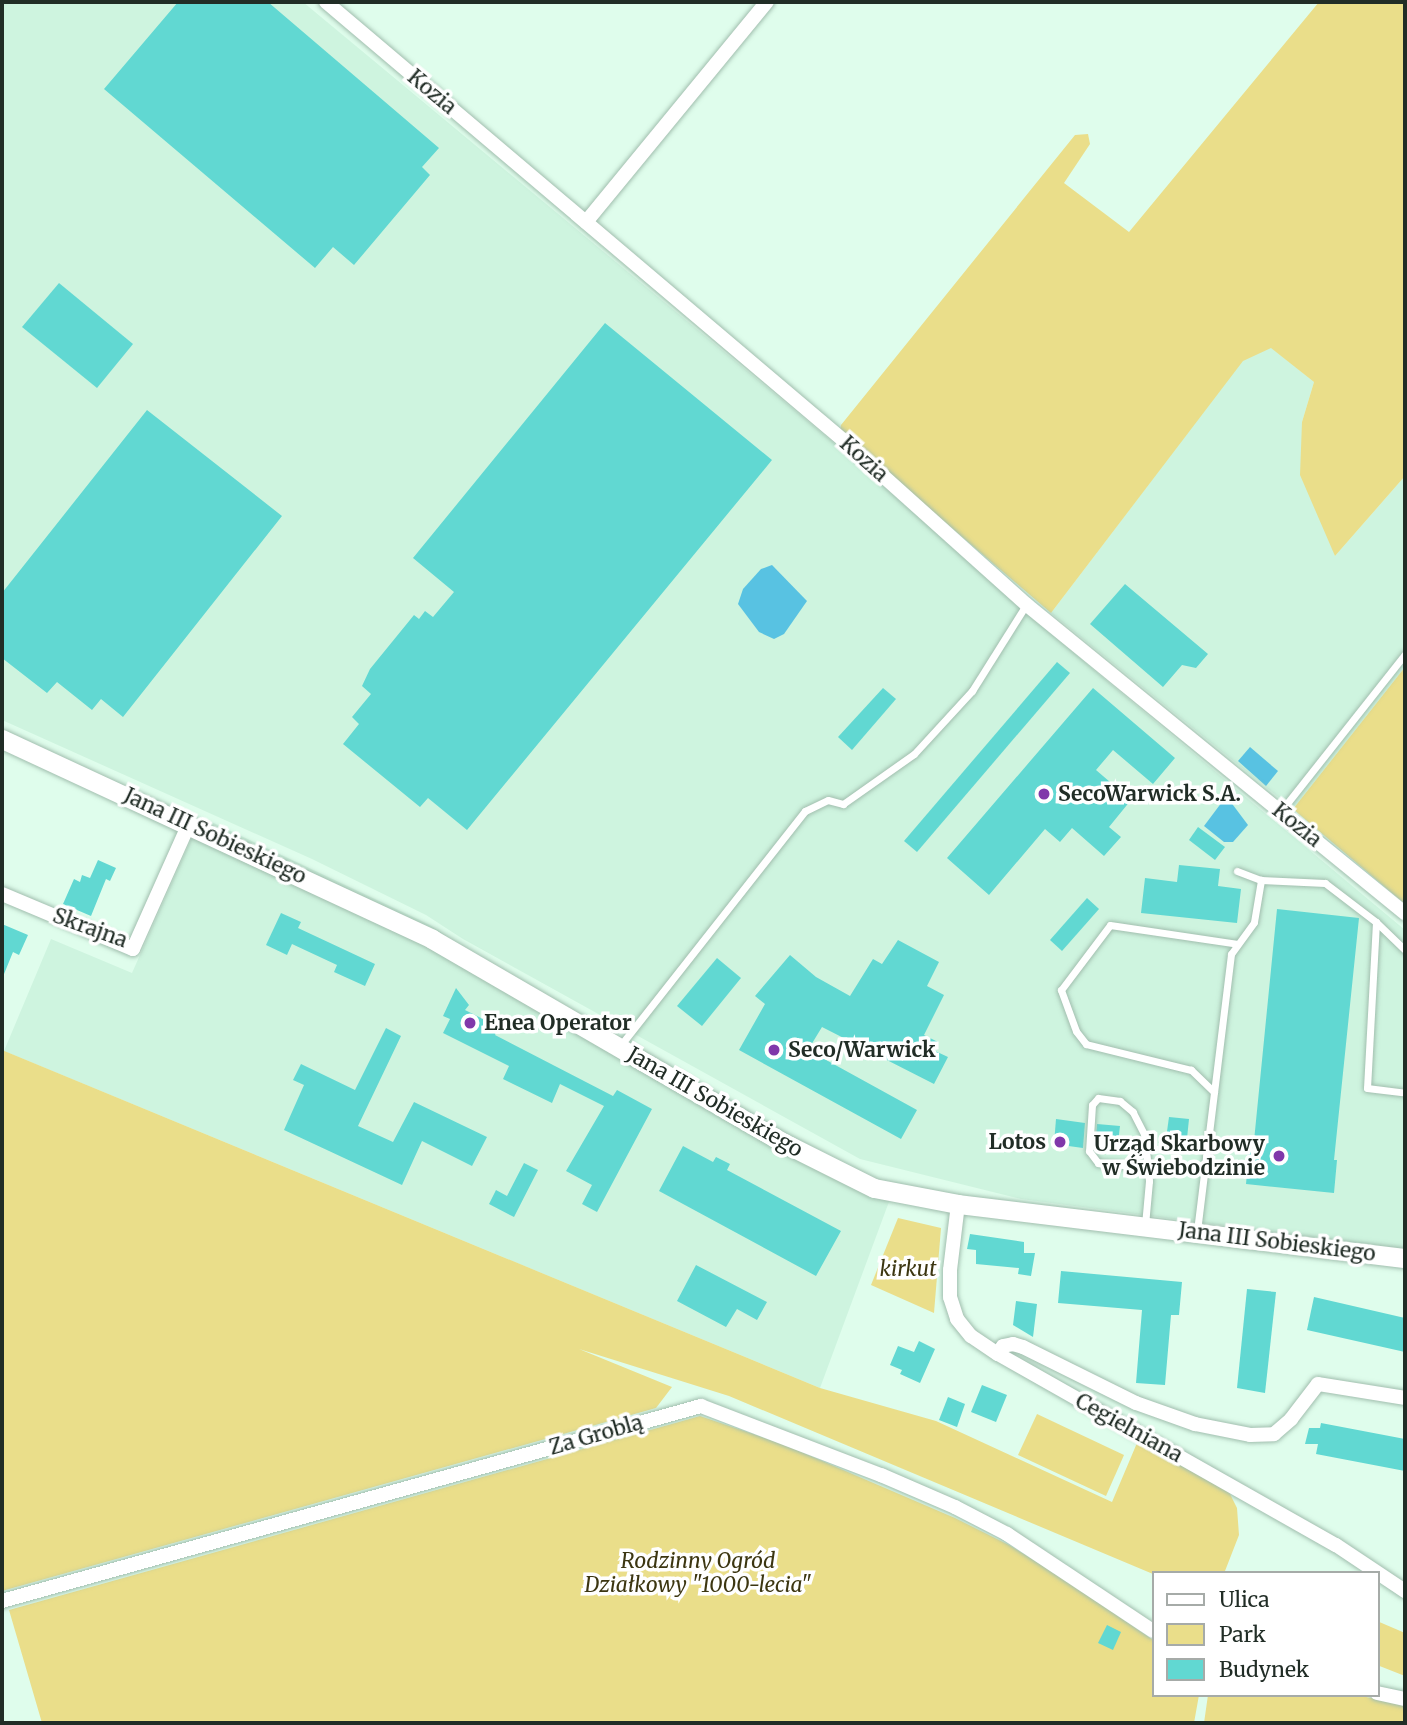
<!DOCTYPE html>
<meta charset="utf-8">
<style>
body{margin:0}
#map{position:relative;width:1407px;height:1725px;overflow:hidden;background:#dffdec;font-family:Merriweather,serif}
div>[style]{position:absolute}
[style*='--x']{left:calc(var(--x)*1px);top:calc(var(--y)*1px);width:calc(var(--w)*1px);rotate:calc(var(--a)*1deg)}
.built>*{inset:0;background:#cef4df}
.green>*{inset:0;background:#eade8a}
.water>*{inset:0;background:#58c2e2}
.building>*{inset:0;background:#61d8d2}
.roads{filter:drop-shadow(0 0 2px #a1beae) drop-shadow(0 0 2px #a1beae)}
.lane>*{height:7px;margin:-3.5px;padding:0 3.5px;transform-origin:3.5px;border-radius:3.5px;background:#fff}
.street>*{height:14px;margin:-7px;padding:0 7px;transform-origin:7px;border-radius:7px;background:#fff}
.secondary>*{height:19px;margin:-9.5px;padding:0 9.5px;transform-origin:9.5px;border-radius:9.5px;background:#fff}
.dots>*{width:19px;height:19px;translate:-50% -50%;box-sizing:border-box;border:4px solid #fff;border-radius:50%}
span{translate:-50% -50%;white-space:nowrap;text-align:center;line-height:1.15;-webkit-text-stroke:7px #fff;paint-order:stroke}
.street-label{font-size:21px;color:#212d26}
.poi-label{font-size:21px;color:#212d26;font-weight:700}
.left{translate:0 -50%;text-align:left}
.right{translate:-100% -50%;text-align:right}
.park-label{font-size:21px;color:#3c3611;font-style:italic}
.frame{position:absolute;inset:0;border:4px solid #212d26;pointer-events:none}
.legend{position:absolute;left:1152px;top:1571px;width:228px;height:126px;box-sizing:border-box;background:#fff;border:2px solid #a6aba8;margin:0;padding:9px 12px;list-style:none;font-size:21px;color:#212d26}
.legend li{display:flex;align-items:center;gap:14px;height:35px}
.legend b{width:35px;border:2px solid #a6aba8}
</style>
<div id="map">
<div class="built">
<i style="clip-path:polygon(2px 2px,303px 2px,829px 439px,1095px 671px,1405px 930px,1405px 1249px,1021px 1199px,860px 1159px,463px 939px,426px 915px,312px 859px,2px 720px)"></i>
<i style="clip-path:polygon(1271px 347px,1314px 382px,1302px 422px,1335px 556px,1405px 476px,1405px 667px,1293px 809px,1051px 613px,1243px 360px)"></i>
<i style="clip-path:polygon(201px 817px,430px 925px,610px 1044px,890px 1199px,820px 1388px,4px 1051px,51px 939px,132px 973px)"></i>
</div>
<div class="green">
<i style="clip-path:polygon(1319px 2px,1405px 2px,1405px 476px,1335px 556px,1300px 475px,1302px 422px,1314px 382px,1271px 348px,1243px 361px,1051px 613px,840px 432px,841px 425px,1075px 135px,1088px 134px,1090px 144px,1064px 183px,1129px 232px)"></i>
<i style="clip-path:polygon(1405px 667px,1405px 904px,1293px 809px)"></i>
<i style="clip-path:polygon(2px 1050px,820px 1388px,936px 1421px,1112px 1502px,1137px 1443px,1228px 1490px,1237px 1508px,1239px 1535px,1225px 1571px,1230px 1573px,1153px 1574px,729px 1396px,579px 1349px,672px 1387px,656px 1408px,2px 1591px)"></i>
<i style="clip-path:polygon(898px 1218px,941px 1228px,934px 1313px,871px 1285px)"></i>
<i style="clip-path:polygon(1037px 1414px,1124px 1455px,1106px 1496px,1018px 1455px)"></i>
<i style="clip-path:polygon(700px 1416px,785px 1445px,955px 1518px,1009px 1545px,1064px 1579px,1153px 1640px,1153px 1695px,1199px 1695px,1194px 1723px,42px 1723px,9px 1610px)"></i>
<i style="clip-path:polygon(1377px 1621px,1405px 1633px,1405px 1676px,1377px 1665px)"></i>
<i style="clip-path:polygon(1208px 1695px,1355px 1695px,1405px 1704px,1405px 1723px,1204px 1723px)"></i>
</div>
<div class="water">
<i style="clip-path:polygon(772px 565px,807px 601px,784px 634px,774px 639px,759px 632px,738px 604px,743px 589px,761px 569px)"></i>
<i style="clip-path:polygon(1250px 747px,1278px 771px,1266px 786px,1238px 761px)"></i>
<i style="clip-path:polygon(1230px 801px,1248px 825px,1233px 842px,1224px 842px,1204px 826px,1222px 802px)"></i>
</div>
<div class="building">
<i style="clip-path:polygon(178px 2px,268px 2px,439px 148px,422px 167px,430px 175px,354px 265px,333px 247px,315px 268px,104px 89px)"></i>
<i style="clip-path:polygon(59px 283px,133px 344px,97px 388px,22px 327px)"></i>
<i style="clip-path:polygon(605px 323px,772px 460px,467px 830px,428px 798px,420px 807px,343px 744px,359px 724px,352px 717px,371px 694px,362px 686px,370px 669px,414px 615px,419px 619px,425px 611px,433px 617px,454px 592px,413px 558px)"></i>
<i style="clip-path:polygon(147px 410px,282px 516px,123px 717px,101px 699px,92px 710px,57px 682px,47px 693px,2px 658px,2px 593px)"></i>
<i style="clip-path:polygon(1125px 584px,1208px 654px,1196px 668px,1182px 665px,1163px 687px,1090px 624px)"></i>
<i style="clip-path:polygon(1057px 662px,1070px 673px,917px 852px,904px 841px)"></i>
<i style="clip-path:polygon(883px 688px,896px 699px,852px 750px,838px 737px)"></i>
<i style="clip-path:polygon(1093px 688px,1175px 758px,1153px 784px,1113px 750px,1096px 770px,1131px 800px,1109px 827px,1121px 837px,1104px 856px,1072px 828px,1060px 842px,1045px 829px,989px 895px,947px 858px)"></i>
<i style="clip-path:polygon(1198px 827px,1225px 847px,1215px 860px,1189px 840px)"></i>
<i style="clip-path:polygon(98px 860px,116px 868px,110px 881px,106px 879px,91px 916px,63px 904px,74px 879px,80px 882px,82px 875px,90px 878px)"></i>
<i style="clip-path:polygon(1179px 865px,1220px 869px,1218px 886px,1241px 889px,1237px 923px,1141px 913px,1145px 878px,1177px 882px)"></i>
<i style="clip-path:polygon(1087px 898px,1099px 909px,1062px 951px,1050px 940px)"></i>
<i style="clip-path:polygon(1277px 909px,1359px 918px,1334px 1160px,1337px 1160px,1334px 1193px,1246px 1184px,1249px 1151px,1253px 1151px)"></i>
<i style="clip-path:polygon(281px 913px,301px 922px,298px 928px,375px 964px,365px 986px,334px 972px,337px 965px,292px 944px,287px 955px,266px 945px)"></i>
<i style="clip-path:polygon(2px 924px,28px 935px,19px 955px,13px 952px,2px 979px)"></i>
<i style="clip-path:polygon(898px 940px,939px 962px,927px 986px,944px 995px,924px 1035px,938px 1042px,933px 1050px,948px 1057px,934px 1084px,822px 1027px,808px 1050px,917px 1110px,901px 1139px,739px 1050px,765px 1004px,755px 996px,790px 955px,816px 977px,850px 996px,873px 959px,882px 964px)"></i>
<i style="clip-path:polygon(717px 958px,741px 978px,702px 1026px,677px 1006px)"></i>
<i style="clip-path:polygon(456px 988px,469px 1005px,465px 1010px,499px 1027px,495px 1035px,613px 1096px,617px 1090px,652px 1109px,597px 1212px,582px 1204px,592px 1185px,566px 1171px,604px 1106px,560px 1084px,552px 1103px,503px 1079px,509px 1066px,443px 1033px,450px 1019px,443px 1016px)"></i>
<i style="clip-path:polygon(386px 1028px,401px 1036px,358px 1126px,393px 1142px,414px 1102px,487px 1137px,472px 1166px,422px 1141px,402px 1185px,284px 1130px,304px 1085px,293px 1080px,301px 1064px,355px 1090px)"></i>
<i style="clip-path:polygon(1169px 1117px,1189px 1119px,1186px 1148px,1165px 1146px)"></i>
<i style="clip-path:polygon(1056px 1119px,1085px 1123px,1083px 1148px,1054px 1144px)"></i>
<i style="clip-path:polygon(1097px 1124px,1120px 1126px,1117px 1151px,1095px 1149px)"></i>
<i style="clip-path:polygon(683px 1146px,713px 1162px,716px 1157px,730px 1164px,727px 1170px,841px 1231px,816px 1276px,659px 1191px)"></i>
<i style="clip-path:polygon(524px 1163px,538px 1170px,514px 1217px,489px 1204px,496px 1190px,507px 1196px)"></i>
<i style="clip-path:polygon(970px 1234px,1024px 1242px,1024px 1253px,1035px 1253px,1031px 1276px,1018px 1274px,1019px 1268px,976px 1264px,976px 1250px,967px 1249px)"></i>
<i style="clip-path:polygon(696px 1265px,767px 1302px,757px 1320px,737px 1309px,726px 1327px,677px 1301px)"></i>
<i style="clip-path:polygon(1061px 1271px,1182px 1282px,1179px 1315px,1171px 1315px,1165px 1385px,1136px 1383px,1142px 1310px,1058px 1303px)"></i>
<i style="clip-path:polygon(1247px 1289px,1276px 1292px,1265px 1393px,1237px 1388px)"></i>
<i style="clip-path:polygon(1314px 1297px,1405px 1318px,1405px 1352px,1307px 1330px)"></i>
<i style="clip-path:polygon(1016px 1301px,1037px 1304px,1033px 1337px,1013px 1325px)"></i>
<i style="clip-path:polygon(919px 1341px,935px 1349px,920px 1383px,900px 1374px,902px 1370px,890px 1365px,898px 1346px,914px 1352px)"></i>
<i style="clip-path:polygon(982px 1385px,1007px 1395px,996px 1422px,971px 1412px)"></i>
<i style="clip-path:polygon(948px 1397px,965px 1404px,957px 1427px,939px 1420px)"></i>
<i style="clip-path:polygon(1321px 1423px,1405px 1439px,1405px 1471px,1316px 1454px,1318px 1444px,1305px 1444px,1309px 1428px,1320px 1428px)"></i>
<i style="clip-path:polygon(1107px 1625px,1121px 1632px,1113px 1650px,1098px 1643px)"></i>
</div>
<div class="roads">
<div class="lane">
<i style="--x:1281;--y:811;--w:200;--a:-51.7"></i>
<i style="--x:1237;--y:871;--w:26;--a:21"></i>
<i style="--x:1376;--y:922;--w:166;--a:93.1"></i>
<i style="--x:1367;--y:1088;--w:38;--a:7"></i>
<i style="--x:620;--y:1046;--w:299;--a:-51.8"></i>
<i style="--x:805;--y:811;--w:25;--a:-26"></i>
<i style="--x:828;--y:800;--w:16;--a:15"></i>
<i style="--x:843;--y:804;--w:87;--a:-35.2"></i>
<i style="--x:914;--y:754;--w:86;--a:-47.4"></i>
<i style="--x:972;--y:691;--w:102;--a:-57.9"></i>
<i style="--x:1214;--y:1092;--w:32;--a:-136"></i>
<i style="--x:1191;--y:1070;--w:108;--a:-166.1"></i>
<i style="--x:1086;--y:1044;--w:16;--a:-128"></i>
<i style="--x:1076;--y:1031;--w:44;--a:-110.1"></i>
<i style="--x:1061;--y:990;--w:81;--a:-53"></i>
<i style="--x:1110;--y:925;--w:129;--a:8.4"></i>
<i style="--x:1145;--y:1225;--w:44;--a:-84.8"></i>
<i style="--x:1149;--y:1181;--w:14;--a:-94"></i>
<i style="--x:1148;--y:1167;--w:33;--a:-97"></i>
<i style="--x:1144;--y:1134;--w:25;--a:-117"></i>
<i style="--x:1133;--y:1112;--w:17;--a:-140"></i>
<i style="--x:1120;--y:1101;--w:22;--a:-172"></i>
<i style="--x:1098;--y:1098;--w:9;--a:131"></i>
<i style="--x:1092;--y:1105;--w:46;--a:93.7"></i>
<i style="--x:1089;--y:1151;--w:15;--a:53"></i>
<i style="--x:1098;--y:1163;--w:50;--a:4.6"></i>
<i style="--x:1197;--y:1231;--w:279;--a:-83"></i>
<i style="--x:1231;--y:954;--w:39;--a:-54"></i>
<i style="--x:1254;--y:922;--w:43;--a:-80.5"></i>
<i style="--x:1261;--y:880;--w:64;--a:2.7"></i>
<i style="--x:1325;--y:883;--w:64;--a:37.4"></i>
<i style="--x:1376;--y:922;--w:40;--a:44"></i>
</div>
<div class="street">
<i style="--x:326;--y:2;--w:678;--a:40.27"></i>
<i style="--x:843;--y:440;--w:247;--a:41.9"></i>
<i style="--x:1027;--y:605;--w:488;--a:39.2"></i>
<i style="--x:586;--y:222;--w:285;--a:-50.6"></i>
<i style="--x:2;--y:894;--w:142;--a:22.8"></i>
<i style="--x:133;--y:949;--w:137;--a:-65.9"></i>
<i style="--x:958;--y:1204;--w:66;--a:96.9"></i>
<i style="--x:950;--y:1270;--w:27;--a:90"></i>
<i style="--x:950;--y:1297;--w:23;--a:72"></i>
<i style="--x:957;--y:1319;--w:22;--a:51"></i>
<i style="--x:971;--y:1336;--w:32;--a:34"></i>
<i style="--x:998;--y:1354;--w:388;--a:29.5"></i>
<i style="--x:1336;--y:1545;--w:83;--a:33.7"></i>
<i style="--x:998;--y:1354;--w:9;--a:-58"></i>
<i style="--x:1003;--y:1346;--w:10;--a:-11"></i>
<i style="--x:1013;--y:1344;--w:10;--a:17"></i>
<i style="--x:1023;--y:1347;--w:126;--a:26.4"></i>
<i style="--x:1136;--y:1403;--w:63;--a:19.6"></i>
<i style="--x:1195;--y:1424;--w:56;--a:11.3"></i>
<i style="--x:1250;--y:1435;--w:24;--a:-2"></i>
<i style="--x:1274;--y:1434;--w:23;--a:-41"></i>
<i style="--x:1291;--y:1419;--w:44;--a:-52.4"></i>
<i style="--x:1318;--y:1384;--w:88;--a:9.1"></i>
<i style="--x:2;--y:1601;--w:726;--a:-15.59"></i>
<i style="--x:701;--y:1406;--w:193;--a:21"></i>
<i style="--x:881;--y:1475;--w:81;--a:23.4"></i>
<i style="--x:955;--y:1507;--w:59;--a:27.4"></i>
<i style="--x:1007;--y:1534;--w:175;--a:33.6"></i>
<i style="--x:1377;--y:1693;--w:29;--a:12"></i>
</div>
<div class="secondary">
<i style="--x:2;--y:739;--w:474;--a:24.9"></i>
<i style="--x:432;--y:939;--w:402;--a:30.1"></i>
<i style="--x:780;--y:1141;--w:105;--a:26.6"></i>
<i style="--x:874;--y:1188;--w:86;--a:10.8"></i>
<i style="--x:958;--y:1204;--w:450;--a:6.9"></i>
</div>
</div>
<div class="dots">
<i style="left:1044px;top:794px;background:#8038aa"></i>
<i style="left:470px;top:1023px;background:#8038aa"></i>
<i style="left:774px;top:1050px;background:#8038aa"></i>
<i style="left:1060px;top:1142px;background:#8038aa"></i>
<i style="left:1279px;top:1156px;background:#8038aa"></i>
</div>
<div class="street-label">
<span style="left:432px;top:92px;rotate:40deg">Kozia</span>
<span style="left:864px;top:459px;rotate:42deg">Kozia</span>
<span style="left:1297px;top:825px;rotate:39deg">Kozia</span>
<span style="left:215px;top:836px;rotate:25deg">Jana III Sobieskiego</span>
<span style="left:90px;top:928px;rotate:20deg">Skrajna</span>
<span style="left:715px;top:1102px;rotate:30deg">Jana III Sobieskiego</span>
<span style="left:1277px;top:1242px;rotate:7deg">Jana III Sobieskiego</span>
<span style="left:1129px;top:1428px;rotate:29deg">Cegielniana</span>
<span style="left:596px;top:1435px;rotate:-16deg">Za Groblą</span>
</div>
<div class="poi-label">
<span class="left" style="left:1058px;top:794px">SecoWarwick S.A.</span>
<span class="left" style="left:484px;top:1023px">Enea Operator</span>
<span class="left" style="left:788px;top:1050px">Seco/Warwick</span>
<span class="right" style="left:1046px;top:1142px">Lotos</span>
<span class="right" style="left:1265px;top:1156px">Urząd Skarbowy<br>w Świebodzinie</span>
</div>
<div class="park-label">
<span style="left:908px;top:1269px">kirkut</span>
<span style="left:698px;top:1573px">Rodzinny Ogród<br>Działkowy "1000-lecia"</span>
</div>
<div class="frame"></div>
<ul class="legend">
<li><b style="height:9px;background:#fff"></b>Ulica</li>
<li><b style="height:19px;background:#eade8a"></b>Park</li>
<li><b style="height:19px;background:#61d8d2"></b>Budynek</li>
</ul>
</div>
